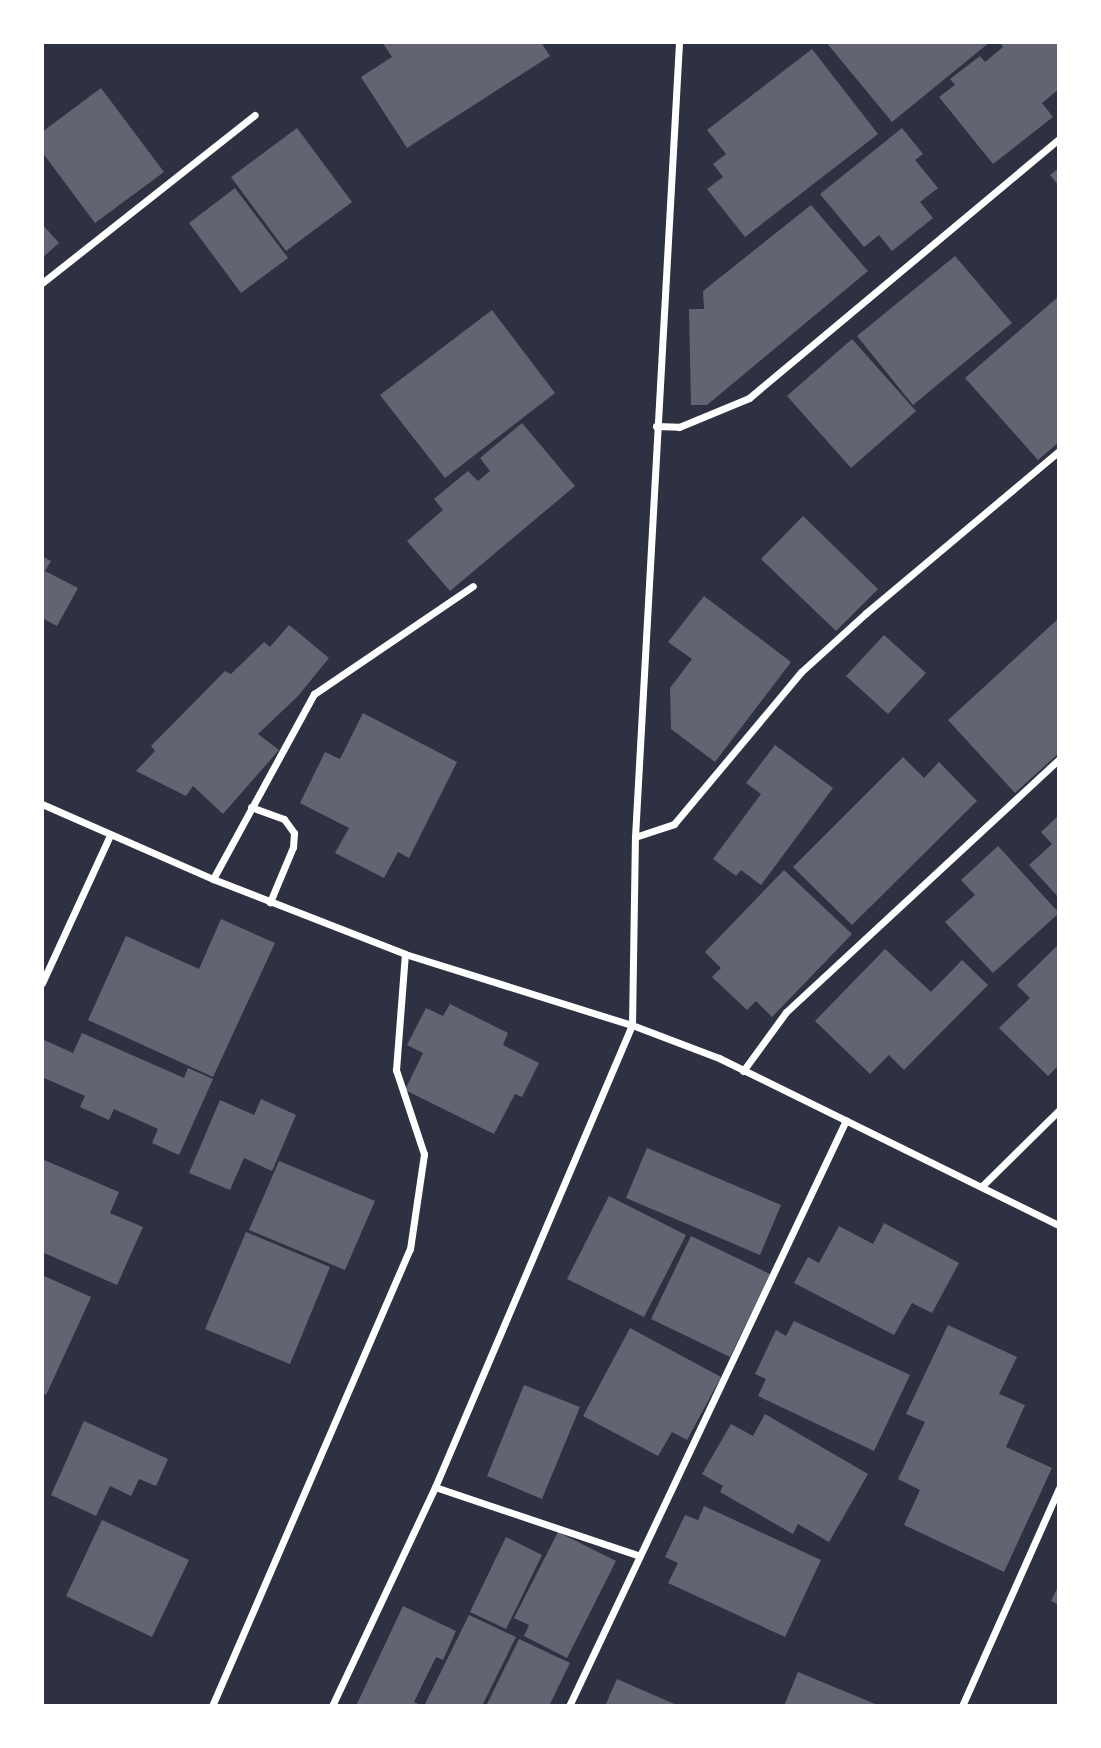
<!DOCTYPE html>
<style>
body{margin:0}
#map{position:relative;width:1101px;height:1748px;overflow:hidden;background:#2d3142;font-family:Helvetica,sans-serif}
div>[style]{position:absolute}
[style*='--x']{left:calc(var(--x)*1px);top:calc(var(--y)*1px);width:calc(var(--w)*1px);rotate:calc(var(--a)*1deg)}
.building>*{inset:0;background:#626471}
.minor>*{height:7px;margin:-3.5px;padding:0 3.5px;transform-origin:3.5px;border-radius:3.5px;background:#fff}
span{translate:-50% -50%;white-space:nowrap;text-align:center;line-height:1.15;-webkit-text-stroke:7px #fff;paint-order:stroke}
.frame{position:absolute;inset:0;border:44px solid #fff;pointer-events:none}
</style>
<div id="map">
<div class="building">
<i style="clip-path:polygon(382px 42px,541px 42px,550px 56px,407px 148px,361px 77px,392px 57px)"></i>
<i style="clip-path:polygon(826px 42px,990px 42px,892px 122px)"></i>
<i style="clip-path:polygon(999px 42px,1059px 42px,1059px 89px,1042px 103px,1053px 117px,993px 164px,939px 97px,955px 85px,950px 79px,980px 56px,985px 62px,1003px 47px)"></i>
<i style="clip-path:polygon(812px 49px,878px 134px,745px 237px,707px 189px,723px 177px,713px 164px,726px 154px,707px 130px)"></i>
<i style="clip-path:polygon(101px 88px,164px 172px,95px 223px,42px 152px,42px 132px)"></i>
<i style="clip-path:polygon(297px 128px,352px 202px,286px 251px,231px 177px)"></i>
<i style="clip-path:polygon(902px 128px,923px 154px,915px 160px,938px 188px,920px 202px,933px 218px,892px 251px,879px 235px,864px 247px,820px 194px)"></i>
<i style="clip-path:polygon(1059px 168px,1059px 186px,1050px 175px)"></i>
<i style="clip-path:polygon(235px 188px,288px 258px,241px 293px,189px 223px)"></i>
<i style="clip-path:polygon(811px 205px,868px 271px,707px 405px,691px 405px,689px 309px,704px 309px,703px 291px)"></i>
<i style="clip-path:polygon(42px 224px,59px 243px,42px 258px)"></i>
<i style="clip-path:polygon(955px 256px,1012px 323px,913px 405px,857px 336px)"></i>
<i style="clip-path:polygon(1059px 296px,1059px 442px,1038px 460px,965px 378px)"></i>
<i style="clip-path:polygon(492px 310px,555px 393px,445px 478px,380px 395px)"></i>
<i style="clip-path:polygon(852px 339px,916px 411px,851px 468px,787px 396px)"></i>
<i style="clip-path:polygon(522px 423px,575px 486px,450px 591px,407px 541px,443px 510px,434px 499px,468px 471px,478px 481px,490px 471px,480px 458px)"></i>
<i style="clip-path:polygon(803px 516px,878px 589px,836px 631px,761px 559px)"></i>
<i style="clip-path:polygon(42px 556px,51px 561px,45px 571px,78px 588px,57px 626px,42px 618px)"></i>
<i style="clip-path:polygon(704px 596px,791px 662px,715px 762px,671px 729px,670px 688px,692px 659px,668px 642px)"></i>
<i style="clip-path:polygon(1059px 618px,1059px 753px,1015px 793px,948px 720px)"></i>
<i style="clip-path:polygon(289px 625px,329px 658px,298px 696px,258px 734px,279px 750px,223px 814px,193px 786px,186px 796px,136px 771px,155px 751px,151px 746px,225px 671px,231px 674px,264px 642px,270px 647px)"></i>
<i style="clip-path:polygon(884px 635px,926px 673px,888px 714px,846px 676px)"></i>
<i style="clip-path:polygon(363px 713px,457px 762px,409px 858px,398px 852px,384px 878px,335px 853px,349px 828px,300px 803px,325px 752px,340px 759px)"></i>
<i style="clip-path:polygon(775px 745px,833px 788px,761px 885px,741px 870px,736px 876px,713px 859px,761px 794px,746px 783px)"></i>
<i style="clip-path:polygon(903px 757px,924px 778px,939px 762px,977px 801px,852px 925px,793px 867px)"></i>
<i style="clip-path:polygon(1059px 815px,1059px 898px,1029px 865px,1052px 844px,1041px 832px)"></i>
<i style="clip-path:polygon(998px 846px,1059px 913px,993px 973px,945px 922px,975px 895px,961px 880px)"></i>
<i style="clip-path:polygon(784px 870px,852px 934px,772px 1017px,756px 1001px,747px 1010px,712px 977px,721px 968px,705px 952px)"></i>
<i style="clip-path:polygon(221px 919px,275px 943px,213px 1077px,88px 1020px,126px 936px,199px 969px)"></i>
<i style="clip-path:polygon(1059px 944px,1059px 1065px,1048px 1076px,999px 1028px,1030px 998px,1017px 985px)"></i>
<i style="clip-path:polygon(885px 949px,931px 992px,962px 960px,988px 985px,904px 1070px,889px 1055px,870px 1074px,815px 1021px)"></i>
<i style="clip-path:polygon(450px 1004px,508px 1033px,503px 1045px,539px 1063px,522px 1097px,515px 1094px,494px 1134px,405px 1090px,423px 1053px,407px 1045px,426px 1008px,443px 1016px)"></i>
<i style="clip-path:polygon(82px 1033px,184px 1078px,188px 1068px,213px 1079px,179px 1155px,152px 1143px,158px 1129px,114px 1109px,109px 1120px,80px 1107px,85px 1096px,42px 1077px,42px 1039px,73px 1053px)"></i>
<i style="clip-path:polygon(261px 1099px,296px 1115px,272px 1171px,244px 1158px,230px 1190px,189px 1173px,220px 1100px,254px 1115px)"></i>
<i style="clip-path:polygon(647px 1148px,781px 1205px,760px 1255px,626px 1198px)"></i>
<i style="clip-path:polygon(42px 1159px,119px 1192px,110px 1213px,143px 1227px,117px 1285px,42px 1252px)"></i>
<i style="clip-path:polygon(279px 1161px,375px 1201px,345px 1270px,249px 1230px)"></i>
<i style="clip-path:polygon(609px 1196px,686px 1235px,644px 1317px,567px 1279px)"></i>
<i style="clip-path:polygon(884px 1223px,959px 1263px,932px 1313px,912px 1303px,894px 1335px,794px 1283px,808px 1257px,819px 1263px,839px 1226px,873px 1244px)"></i>
<i style="clip-path:polygon(246px 1232px,330px 1267px,290px 1364px,205px 1329px)"></i>
<i style="clip-path:polygon(691px 1236px,770px 1274px,730px 1357px,651px 1319px)"></i>
<i style="clip-path:polygon(42px 1275px,91px 1297px,46px 1395px,42px 1393px)"></i>
<i style="clip-path:polygon(794px 1321px,910px 1375px,874px 1451px,758px 1396px,766px 1379px,755px 1374px,776px 1330px,786px 1336px)"></i>
<i style="clip-path:polygon(948px 1325px,1017px 1357px,999px 1394px,1025px 1405px,1006px 1447px,1052px 1468px,1004px 1572px,904px 1525px,920px 1490px,898px 1479px,925px 1422px,906px 1414px)"></i>
<i style="clip-path:polygon(630px 1328px,721px 1377px,687px 1440px,672px 1432px,658px 1456px,583px 1416px)"></i>
<i style="clip-path:polygon(524px 1385px,580px 1407px,542px 1499px,487px 1476px)"></i>
<i style="clip-path:polygon(765px 1414px,868px 1474px,829px 1542px,798px 1524px,793px 1534px,720px 1492px,723px 1486px,702px 1474px,731px 1424px,753px 1436px)"></i>
<i style="clip-path:polygon(84px 1421px,168px 1459px,156px 1486px,139px 1479px,131px 1496px,110px 1486px,96px 1516px,51px 1495px)"></i>
<i style="clip-path:polygon(704px 1506px,821px 1560px,785px 1637px,668px 1583px,678px 1563px,665px 1557px,685px 1515px,698px 1520px)"></i>
<i style="clip-path:polygon(102px 1520px,189px 1560px,152px 1637px,66px 1596px)"></i>
<i style="clip-path:polygon(558px 1532px,616px 1561px,567px 1658px,524px 1636px,529px 1625px,514px 1618px)"></i>
<i style="clip-path:polygon(506px 1537px,542px 1555px,506px 1629px,470px 1612px)"></i>
<i style="clip-path:polygon(1059px 1585px,1059px 1605px,1051px 1601px)"></i>
<i style="clip-path:polygon(403px 1606px,456px 1631px,443px 1660px,436px 1657px,414px 1702px,423px 1706px,356px 1706px)"></i>
<i style="clip-path:polygon(469px 1615px,516px 1637px,482px 1706px,424px 1706px)"></i>
<i style="clip-path:polygon(519px 1639px,570px 1663px,549px 1706px,486px 1706px)"></i>
<i style="clip-path:polygon(798px 1672px,880px 1706px,784px 1706px)"></i>
<i style="clip-path:polygon(617px 1679px,679px 1706px,605px 1706px)"></i>
</div>
<div class="minor">
<i style="--x:42;--y:283;--w:271;--a:-38.3"></i>
<i style="--x:656;--y:426;--w:23;--a:2"></i>
<i style="--x:679;--y:427;--w:76;--a:-22.5"></i>
<i style="--x:749;--y:398;--w:404;--a:-39.9"></i>
<i style="--x:42;--y:804;--w:187;--a:23.7"></i>
<i style="--x:213;--y:879;--w:206;--a:21.3"></i>
<i style="--x:405;--y:954;--w:238;--a:17.4"></i>
<i style="--x:632;--y:1025;--w:93;--a:20.8"></i>
<i style="--x:719;--y:1058;--w:379;--a:26.2"></i>
<i style="--x:251;--y:807;--w:35;--a:20"></i>
<i style="--x:284;--y:819;--w:17;--a:54"></i>
<i style="--x:294;--y:833;--w:14;--a:94"></i>
<i style="--x:293;--y:847;--w:60;--a:112.7"></i>
<i style="--x:635;--y:837;--w:41;--a:-18.4"></i>
<i style="--x:674;--y:824;--w:198;--a:-50.1"></i>
<i style="--x:801;--y:672;--w:88;--a:-42.2"></i>
<i style="--x:866;--y:613;--w:252;--a:-40"></i>
<i style="--x:213;--y:879;--w:211;--a:-61.4"></i>
<i style="--x:314;--y:694;--w:192;--a:-34.2"></i>
<i style="--x:42;--y:983;--w:163;--a:-65.3"></i>
<i style="--x:743;--y:1071;--w:73;--a:-53.9"></i>
<i style="--x:786;--y:1012;--w:372;--a:-42.8"></i>
<i style="--x:982;--y:1186;--w:108;--a:-44.6"></i>
<i style="--x:435;--y:1487;--w:213;--a:18.6"></i>
<i style="--x:212;--y:1706;--w:498;--a:-66.6"></i>
<i style="--x:410;--y:1249;--w:96;--a:-81.6"></i>
<i style="--x:424;--y:1154;--w:89;--a:-108.4"></i>
<i style="--x:396;--y:1070;--w:116;--a:-85.6"></i>
<i style="--x:332;--y:1706;--w:242;--a:-64.8"></i>
<i style="--x:435;--y:1487;--w:502;--a:-66.91"></i>
<i style="--x:632;--y:1025;--w:188;--a:-89.1"></i>
<i style="--x:635;--y:837;--w:796;--a:-86.83"></i>
<i style="--x:569;--y:1706;--w:648;--a:-64.7"></i>
<i style="--x:962;--y:1706;--w:239;--a:-66"></i>
</div>
<div class="frame"></div>
</div>
